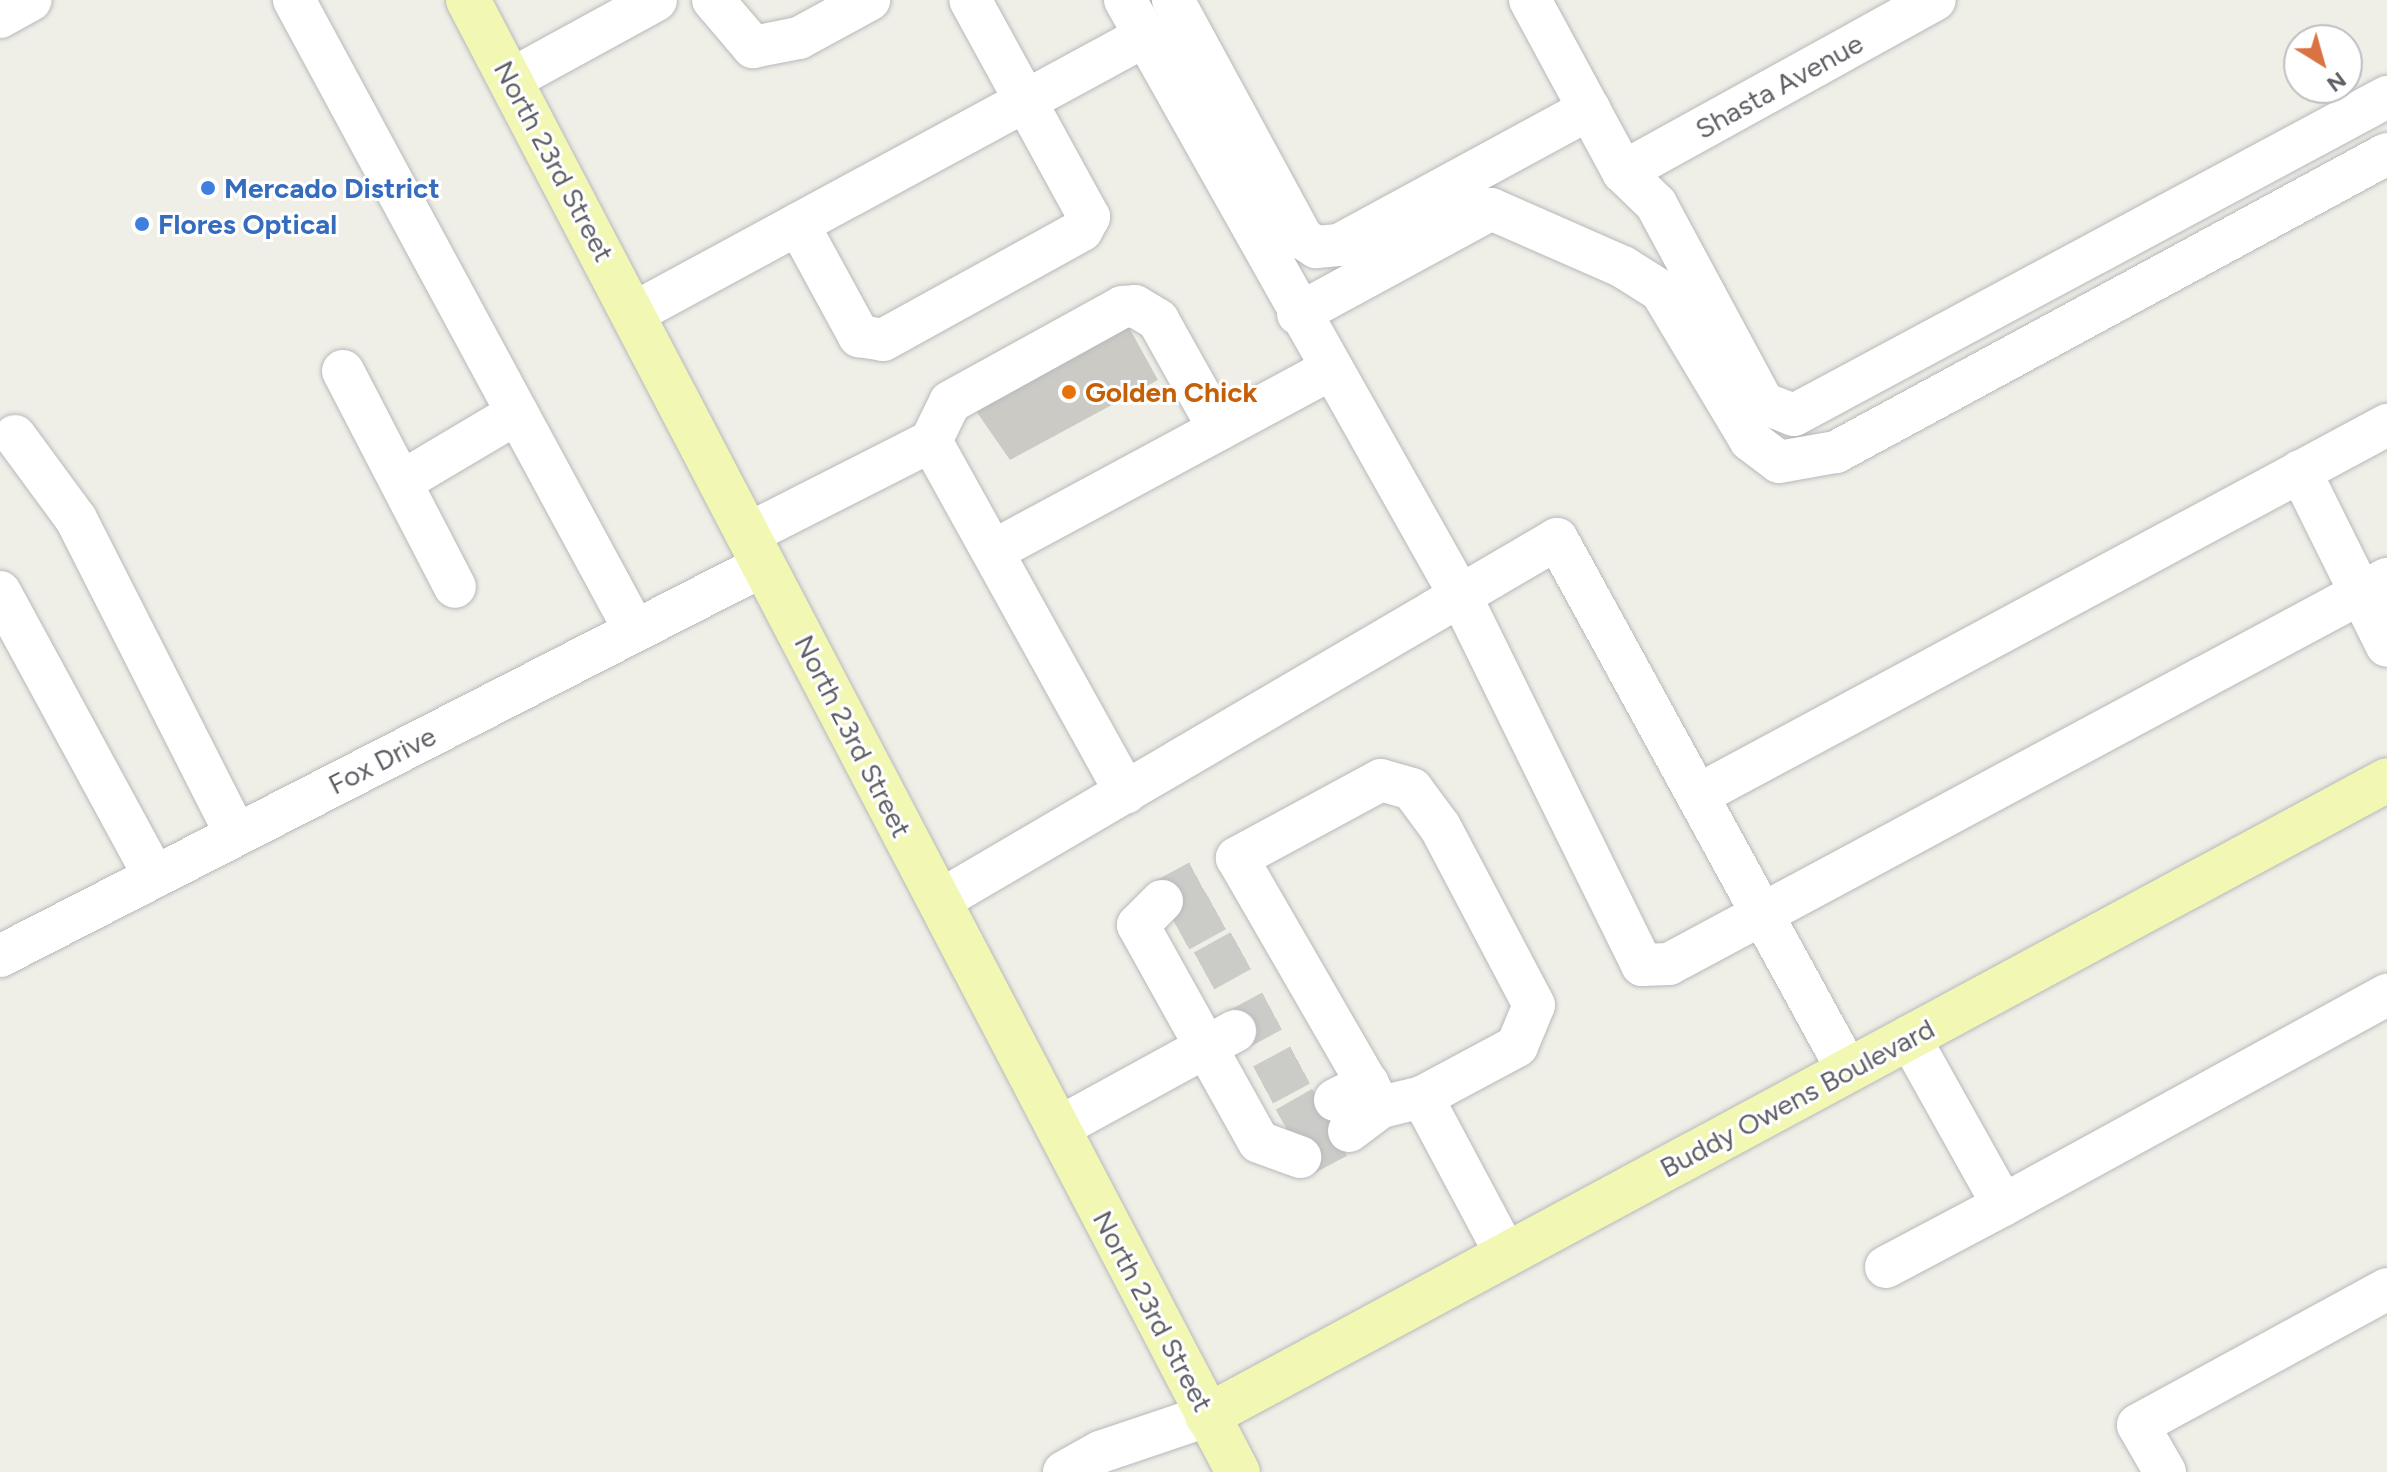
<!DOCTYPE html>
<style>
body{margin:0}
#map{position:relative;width:2387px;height:1472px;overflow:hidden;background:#efefe7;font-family:Figtree,sans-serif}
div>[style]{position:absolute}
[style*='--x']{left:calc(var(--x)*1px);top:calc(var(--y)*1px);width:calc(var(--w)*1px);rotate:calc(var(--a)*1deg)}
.building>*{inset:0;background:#cbcac4}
.minor-tunnel>*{height:42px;margin-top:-21px;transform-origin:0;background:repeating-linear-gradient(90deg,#cbcbc7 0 42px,transparent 0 63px)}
.roads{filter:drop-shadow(0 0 2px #b7b8bc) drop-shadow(0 0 2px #b7b8bc)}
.minor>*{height:42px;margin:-21px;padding:0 21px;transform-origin:21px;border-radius:21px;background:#fff}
.major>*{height:44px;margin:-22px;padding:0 22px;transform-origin:22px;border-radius:22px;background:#f2f8b4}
.dots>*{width:22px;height:22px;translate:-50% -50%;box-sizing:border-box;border:4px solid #fff;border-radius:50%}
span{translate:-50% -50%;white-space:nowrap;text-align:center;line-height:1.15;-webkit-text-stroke:6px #fff;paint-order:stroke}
.street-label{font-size:28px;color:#5f6066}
.shop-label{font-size:28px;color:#366cbe;font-weight:700}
.left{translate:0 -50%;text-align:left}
.food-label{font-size:28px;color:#c56008;font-weight:700}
.north{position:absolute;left:2283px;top:24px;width:80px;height:80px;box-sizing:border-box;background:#fff;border:2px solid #bfbfc2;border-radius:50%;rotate:143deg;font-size:22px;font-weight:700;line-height:32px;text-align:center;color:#5f6066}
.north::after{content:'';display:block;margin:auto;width:28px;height:36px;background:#da7343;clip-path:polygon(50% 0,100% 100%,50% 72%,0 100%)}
</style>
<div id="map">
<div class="building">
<i style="clip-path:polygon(1126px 322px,1158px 380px,1010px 460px,976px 411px)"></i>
</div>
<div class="minor-tunnel">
<i style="--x:1162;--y:901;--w:59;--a:-28.3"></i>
<i style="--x:1179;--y:931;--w:58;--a:-28.8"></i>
<i style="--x:1204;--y:971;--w:56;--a:-28.9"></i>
<i style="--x:1235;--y:1031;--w:59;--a:-28.3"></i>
<i style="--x:1263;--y:1085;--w:59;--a:-28.3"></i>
<i style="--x:1286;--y:1128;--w:56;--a:-29.7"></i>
<i style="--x:1300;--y:1157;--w:55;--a:-28"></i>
</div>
<div class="roads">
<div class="minor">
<i style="--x:294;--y:0;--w:717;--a:61.61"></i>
<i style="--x:713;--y:0;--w:62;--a:49.6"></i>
<i style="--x:753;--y:47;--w:47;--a:-11.1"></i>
<i style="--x:799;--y:38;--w:80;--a:-28.5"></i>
<i style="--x:1125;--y:0;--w:687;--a:60.64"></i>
<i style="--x:1462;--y:599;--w:408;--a:63.8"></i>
<i style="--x:1642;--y:965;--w:27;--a:-2"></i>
<i style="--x:1669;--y:964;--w:815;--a:-28.2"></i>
<i style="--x:1173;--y:0;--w:271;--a:61.5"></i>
<i style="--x:1302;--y:238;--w:17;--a:33"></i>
<i style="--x:1316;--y:247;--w:23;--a:-5"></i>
<i style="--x:1339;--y:245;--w:285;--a:-28.5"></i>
<i style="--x:1530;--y:0;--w:196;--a:61.6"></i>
<i style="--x:1623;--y:172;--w:46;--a:44.1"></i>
<i style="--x:1656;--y:204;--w:226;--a:61.7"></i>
<i style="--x:1763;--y:403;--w:33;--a:21"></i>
<i style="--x:1794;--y:415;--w:673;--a:-28.2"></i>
<i style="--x:0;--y:17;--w:35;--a:-29"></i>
<i style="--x:512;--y:79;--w:164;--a:-28.7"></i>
<i style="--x:1623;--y:172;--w:356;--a:-28.9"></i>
<i style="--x:798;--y:224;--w:128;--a:61.4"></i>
<i style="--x:859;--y:336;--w:24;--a:9"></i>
<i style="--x:883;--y:340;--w:227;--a:-28.9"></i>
<i style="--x:1082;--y:230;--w:15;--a:-62"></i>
<i style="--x:1089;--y:217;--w:247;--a:-118.7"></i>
<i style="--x:634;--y:313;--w:581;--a:-28.46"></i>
<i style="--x:1298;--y:314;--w:220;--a:-28.5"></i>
<i style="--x:1491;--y:209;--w:144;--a:23.7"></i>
<i style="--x:1623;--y:267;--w:45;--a:32.3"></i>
<i style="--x:1661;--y:291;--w:174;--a:59.1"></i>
<i style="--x:1750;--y:440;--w:36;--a:37"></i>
<i style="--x:1779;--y:462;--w:58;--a:-10"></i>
<i style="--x:1836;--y:452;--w:626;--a:-28.41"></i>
<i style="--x:343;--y:371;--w:243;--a:62.6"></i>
<i style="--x:15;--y:436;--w:103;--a:53.7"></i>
<i style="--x:76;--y:519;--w:354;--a:63.1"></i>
<i style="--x:931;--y:441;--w:43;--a:-64"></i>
<i style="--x:950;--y:402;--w:196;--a:-28.9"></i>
<i style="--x:1122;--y:307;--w:13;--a:-4"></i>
<i style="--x:1135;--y:306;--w:27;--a:31"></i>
<i style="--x:1158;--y:320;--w:125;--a:60.8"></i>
<i style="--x:2300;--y:471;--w:195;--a:63.6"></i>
<i style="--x:401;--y:482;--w:135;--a:-30.7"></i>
<i style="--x:748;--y:534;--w:205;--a:-26.9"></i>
<i style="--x:931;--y:441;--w:402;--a:61"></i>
<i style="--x:993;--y:551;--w:382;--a:-28.3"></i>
<i style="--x:0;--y:592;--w:324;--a:61.5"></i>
<i style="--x:1700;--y:794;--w:780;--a:-28.24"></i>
<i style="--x:939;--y:901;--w:716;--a:-30.36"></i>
<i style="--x:1557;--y:539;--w:606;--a:61.32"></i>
<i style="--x:1162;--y:901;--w:34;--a:135"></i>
<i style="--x:1138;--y:925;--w:248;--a:60.9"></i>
<i style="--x:1259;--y:1142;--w:44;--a:20.1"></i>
<i style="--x:0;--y:956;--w:858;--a:-27.1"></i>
<i style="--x:1422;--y:1097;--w:108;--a:-28.2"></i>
<i style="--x:1517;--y:1046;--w:44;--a:-67.5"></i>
<i style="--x:1534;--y:1005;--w:201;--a:-117.8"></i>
<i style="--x:1440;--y:827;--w:47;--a:-126.4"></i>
<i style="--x:1412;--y:789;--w:32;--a:-164"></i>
<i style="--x:1381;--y:780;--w:164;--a:151.6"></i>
<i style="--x:1237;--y:858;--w:288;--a:60"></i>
<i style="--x:1381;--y:1107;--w:42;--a:-13.7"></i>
<i style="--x:1422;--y:1097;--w:178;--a:61.9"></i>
<i style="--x:1335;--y:1100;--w:37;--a:-27"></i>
<i style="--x:1058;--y:1128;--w:202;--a:-28.7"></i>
<i style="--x:1349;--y:1131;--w:40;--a:-37"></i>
<i style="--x:2003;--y:1205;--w:438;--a:-28.7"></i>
<i style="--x:1886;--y:1267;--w:132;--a:-27.9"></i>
<i style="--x:2003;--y:1205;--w:193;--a:-119.2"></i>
<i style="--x:1064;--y:1472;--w:41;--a:-29.1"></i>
<i style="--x:1100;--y:1452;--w:113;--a:-18.6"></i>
<i style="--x:2165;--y:1472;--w:54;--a:-119.9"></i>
<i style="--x:2138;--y:1425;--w:284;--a:-28.6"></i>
</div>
<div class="major">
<i style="--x:468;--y:0;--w:1661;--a:62.39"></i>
<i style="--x:1207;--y:1416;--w:1340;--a:-28.32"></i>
</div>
</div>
<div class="dots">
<i style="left:208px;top:188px;background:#3f7fe0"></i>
<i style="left:142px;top:224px;background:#3f7fe0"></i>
<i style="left:1069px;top:392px;background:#e8710a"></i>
</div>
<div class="street-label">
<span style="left:1779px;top:86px;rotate:-29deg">Shasta Avenue</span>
<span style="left:554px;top:161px;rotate:62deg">North 23rd Street</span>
<span style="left:853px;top:736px;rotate:63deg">North 23rd Street</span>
<span style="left:382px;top:760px;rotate:-27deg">Fox Drive</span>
<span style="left:1797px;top:1098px;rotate:-28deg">Buddy Owens Boulevard</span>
<span style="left:1153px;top:1311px;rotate:62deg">North 23rd Street</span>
</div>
<div class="shop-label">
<span class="left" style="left:224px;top:188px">Mercado District</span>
<span class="left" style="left:158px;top:224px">Flores Optical</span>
</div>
<div class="food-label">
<span class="left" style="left:1085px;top:392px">Golden Chick</span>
</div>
<div class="north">N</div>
</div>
